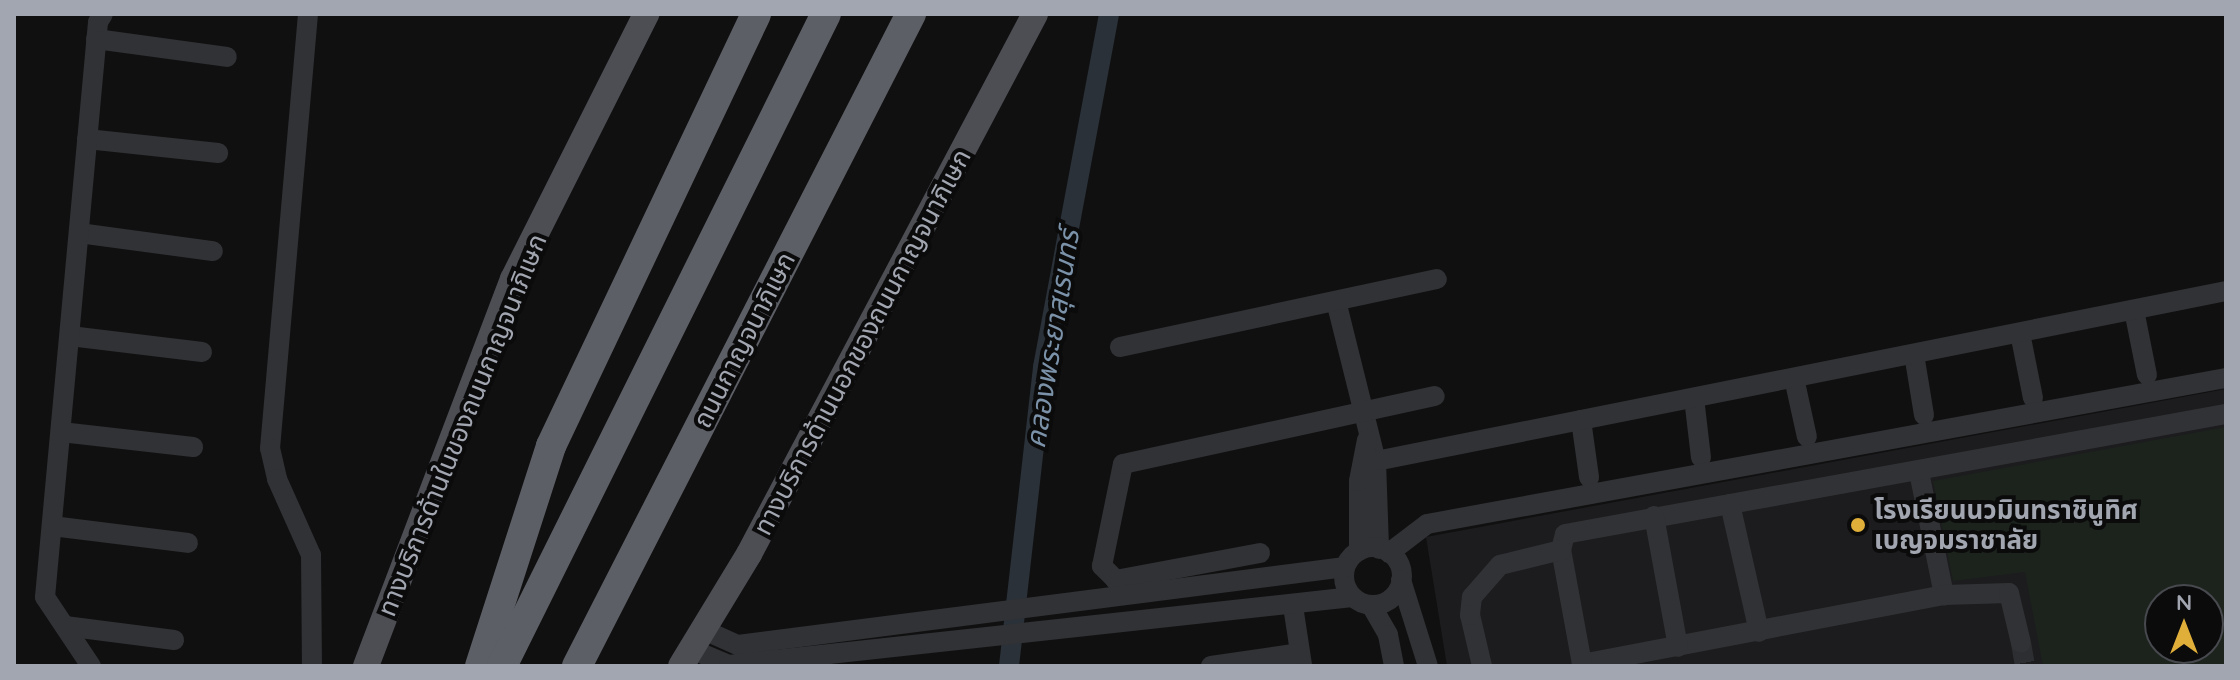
<!DOCTYPE html>
<meta charset="utf-8">
<style>
body{margin:0}
#map{position:relative;width:2240px;height:680px;overflow:hidden;background:#101011;font-family:Quicksand,"Noto Sans Thai",sans-serif}
div>[style]{position:absolute}
[style*='--x']{left:calc(var(--x)*1px);top:calc(var(--y)*1px);width:calc(var(--w)*1px);rotate:calc(var(--a)*1deg)}
.built>*{inset:0;background:#1c1c1e}
.green>*{inset:0;background:#1c231d}
.canal>*{height:20px;margin:-10px;padding:0 10px;transform-origin:10px;border-radius:10px;background:#2a3138}
.minor-tunnel>*{height:20px;margin-top:-10px;transform-origin:0;background:repeating-linear-gradient(90deg,#2d2e31 0 20px,transparent 0 30px)}
.minor>*{height:20px;margin:-10px;padding:0 10px;transform-origin:10px;border-radius:10px;background:#313235}
.minor>.ring{margin:-10px;padding:0;box-sizing:content-box;background:none;border:20px solid #313235;border-radius:50%}
.major>*{height:26px;margin:-13px;padding:0 13px;transform-origin:13px;border-radius:13px;background:#4d4e54}
.highway>*{height:30px;margin:-15px;padding:0 15px;transform-origin:15px;border-radius:15px;background:#5d5f66}
.dots>*{width:22px;height:22px;translate:-50% -50%;box-sizing:border-box;border:4px solid #0b0b0c;border-radius:50%}
span{translate:-50% -50%;white-space:nowrap;text-align:center;line-height:1.15;-webkit-text-stroke:8px #0b0b0c;paint-order:stroke}
.street-label{font-size:26px;color:#a2a6b0}
.poi-label{font-size:26px;color:#a2a6b0;font-weight:700}
.left{translate:0 -50%;text-align:left}
.water-label{font-size:28px;color:#7b92a9;font-style:italic}
.frame{position:absolute;inset:0;border:16px solid #a2a6b0;pointer-events:none}
.north{position:absolute;left:2144px;top:584px;width:80px;height:80px;box-sizing:border-box;background:#0b0b0c;border:2px solid #47494e;border-radius:50%;rotate:0deg;font-size:22px;font-weight:700;line-height:32px;text-align:center;color:#a2a6b0}
.north::after{content:'';display:block;margin:auto;width:28px;height:36px;background:#e0af39;clip-path:polygon(50% 0,100% 100%,50% 72%,0 100%)}
</style>
<div id="map">
<div class="built">
<i style="clip-path:polygon(evenodd,2226px 389px,2226px 666px,1447px 666px,1426px 537px,2226px 389px,2160px 600px,2208px 600px,2208px 648px,2160px 648px,2160px 600px)"></i>
</div>
<div class="green">
<i style="clip-path:polygon(evenodd,2226px 427px,2226px 666px,2043px 666px,2025px 572px,1953px 581px,1933px 481px,2226px 427px,2160px 600px,2208px 600px,2208px 648px,2160px 648px,2160px 600px)"></i>
</div>
<div class="canal">
<i style="--x:1009;--y:666;--w:301;--a:-83.5"></i>
<i style="--x:1043;--y:367;--w:359;--a:-79.4"></i>
</div>
<div class="minor-tunnel">
<i style="--x:2021;--y:643;--w:23;--a:80"></i>
</div>
<div class="minor">
<i style="--x:308;--y:14;--w:436;--a:95"></i>
<i style="--x:270;--y:448;--w:32;--a:77"></i>
<i style="--x:277;--y:479;--w:83;--a:65.9"></i>
<i style="--x:311;--y:555;--w:111;--a:89.5"></i>
<i style="--x:96;--y:39;--w:132;--a:7.8"></i>
<i style="--x:87;--y:139;--w:132;--a:6.1"></i>
<i style="--x:79;--y:233;--w:135;--a:7.7"></i>
<i style="--x:1336;--y:301;--w:165;--a:76"></i>
<i style="--x:1376;--y:461;--w:88;--a:88"></i>
<i style="--x:2134;--y:310;--w:66;--a:78.7"></i>
<i style="--x:2020;--y:333;--w:66;--a:78.7"></i>
<i style="--x:70;--y:336;--w:133;--a:6.9"></i>
<i style="--x:1120;--y:347;--w:324;--a:-12.1"></i>
<i style="--x:1914;--y:354;--w:62;--a:80.7"></i>
<i style="--x:1794;--y:378;--w:60;--a:77.6"></i>
<i style="--x:1694;--y:398;--w:60;--a:83.3"></i>
<i style="--x:1581;--y:420;--w:58;--a:82"></i>
<i style="--x:61;--y:432;--w:133;--a:6.5"></i>
<i style="--x:1376;--y:461;--w:867;--a:-11.31"></i>
<i style="--x:1919;--y:472;--w:126;--a:78.5"></i>
<i style="--x:1944;--y:595;--w:369;--a:169.2"></i>
<i style="--x:1582;--y:664;--w:116;--a:-100.4"></i>
<i style="--x:1561;--y:550;--w:16;--a:-76"></i>
<i style="--x:1565;--y:534;--w:672;--a:-10.29"></i>
<i style="--x:1730;--y:504;--w:131;--a:77.2"></i>
<i style="--x:1654;--y:516;--w:133;--a:79.6"></i>
<i style="--x:52;--y:526;--w:137;--a:7.1"></i>
<i class="ring" style="left:1344px;top:547px;width:38px;height:38px"></i>
<i style="--x:1359;--y:551;--w:70;--a:-90"></i>
<i style="--x:1359;--y:481;--w:42;--a:-79"></i>
<i style="--x:1260;--y:553;--w:147;--a:169.4"></i>
<i style="--x:1116;--y:580;--w:20;--a:-135"></i>
<i style="--x:1102;--y:566;--w:104;--a:-78.4"></i>
<i style="--x:1123;--y:464;--w:319;--a:-12.3"></i>
<i style="--x:1389;--y:553;--w:48;--a:-37.3"></i>
<i style="--x:1427;--y:524;--w:812;--a:-10.36"></i>
<i style="--x:1401;--y:580;--w:90;--a:72.6"></i>
<i style="--x:1944;--y:595;--w:65;--a:-1.8"></i>
<i style="--x:2009;--y:593;--w:51;--a:76.5"></i>
<i style="--x:1371;--y:605;--w:34;--a:60"></i>
<i style="--x:1388;--y:635;--w:32;--a:79"></i>
<i style="--x:1293;--y:606;--w:60;--a:81.3"></i>
<i style="--x:65;--y:626;--w:110;--a:7.3"></i>
<i style="--x:704;--y:630;--w:37;--a:24"></i>
<i style="--x:738;--y:645;--w:612;--a:-7.32"></i>
<i style="--x:691;--y:649;--w:41;--a:22.8"></i>
<i style="--x:729;--y:665;--w:627;--a:-6.23"></i>
<i style="--x:91;--y:666;--w:83;--a:-123.7"></i>
<i style="--x:45;--y:597;--w:577;--a:-84.73"></i>
<i style="--x:98;--y:22;--w:9;--a:-58"></i>
<i style="--x:1211;--y:666;--w:90;--a:-8.3"></i>
<i style="--x:1482;--y:666;--w:52;--a:-103.2"></i>
<i style="--x:1470;--y:615;--w:18;--a:-84"></i>
<i style="--x:1472;--y:597;--w:43;--a:-48.8"></i>
<i style="--x:1500;--y:565;--w:63;--a:-13.8"></i>
</div>
<div class="major">
<i style="--x:366;--y:666;--w:414;--a:-69.2"></i>
<i style="--x:513;--y:279;--w:297;--a:-63.3"></i>
<i style="--x:681;--y:666;--w:131;--a:-58.7"></i>
<i style="--x:749;--y:554;--w:611;--a:-62.09"></i>
</div>
<div class="highway">
<i style="--x:480;--y:666;--w:231;--a:-72.1"></i>
<i style="--x:551;--y:446;--w:478;--a:-64.6"></i>
<i style="--x:502;--y:666;--w:728;--a:-63.58"></i>
<i style="--x:577;--y:666;--w:733;--a:-62.88"></i>
</div>
<div class="dots">
<i style="left:1858px;top:525px;background:#e0af39"></i>
</div>
<div class="street-label">
<span style="left:744px;top:340px;rotate:-63deg">ถนนกาญจนาภิเษก</span>
<span style="left:862px;top:342px;rotate:-62deg">ทางบริการด้านนอกของถนนกาญจนาภิเษก</span>
<span style="left:462px;top:425px;rotate:-68deg">ทางบริการด้านในของถนนกาญจนาภิเษก</span>
</div>
<div class="poi-label">
<span class="left" style="left:1874px;top:525px">โรงเรียนนวมินทราชินูทิศ<br>เบญจมราชาลัย</span>
</div>
<div class="water-label">
<span style="left:1052px;top:339px;rotate:-81deg">คลองพระยาสุเรนทร์</span>
</div>
<div class="frame"></div>
<div class="north">N</div>
</div>
